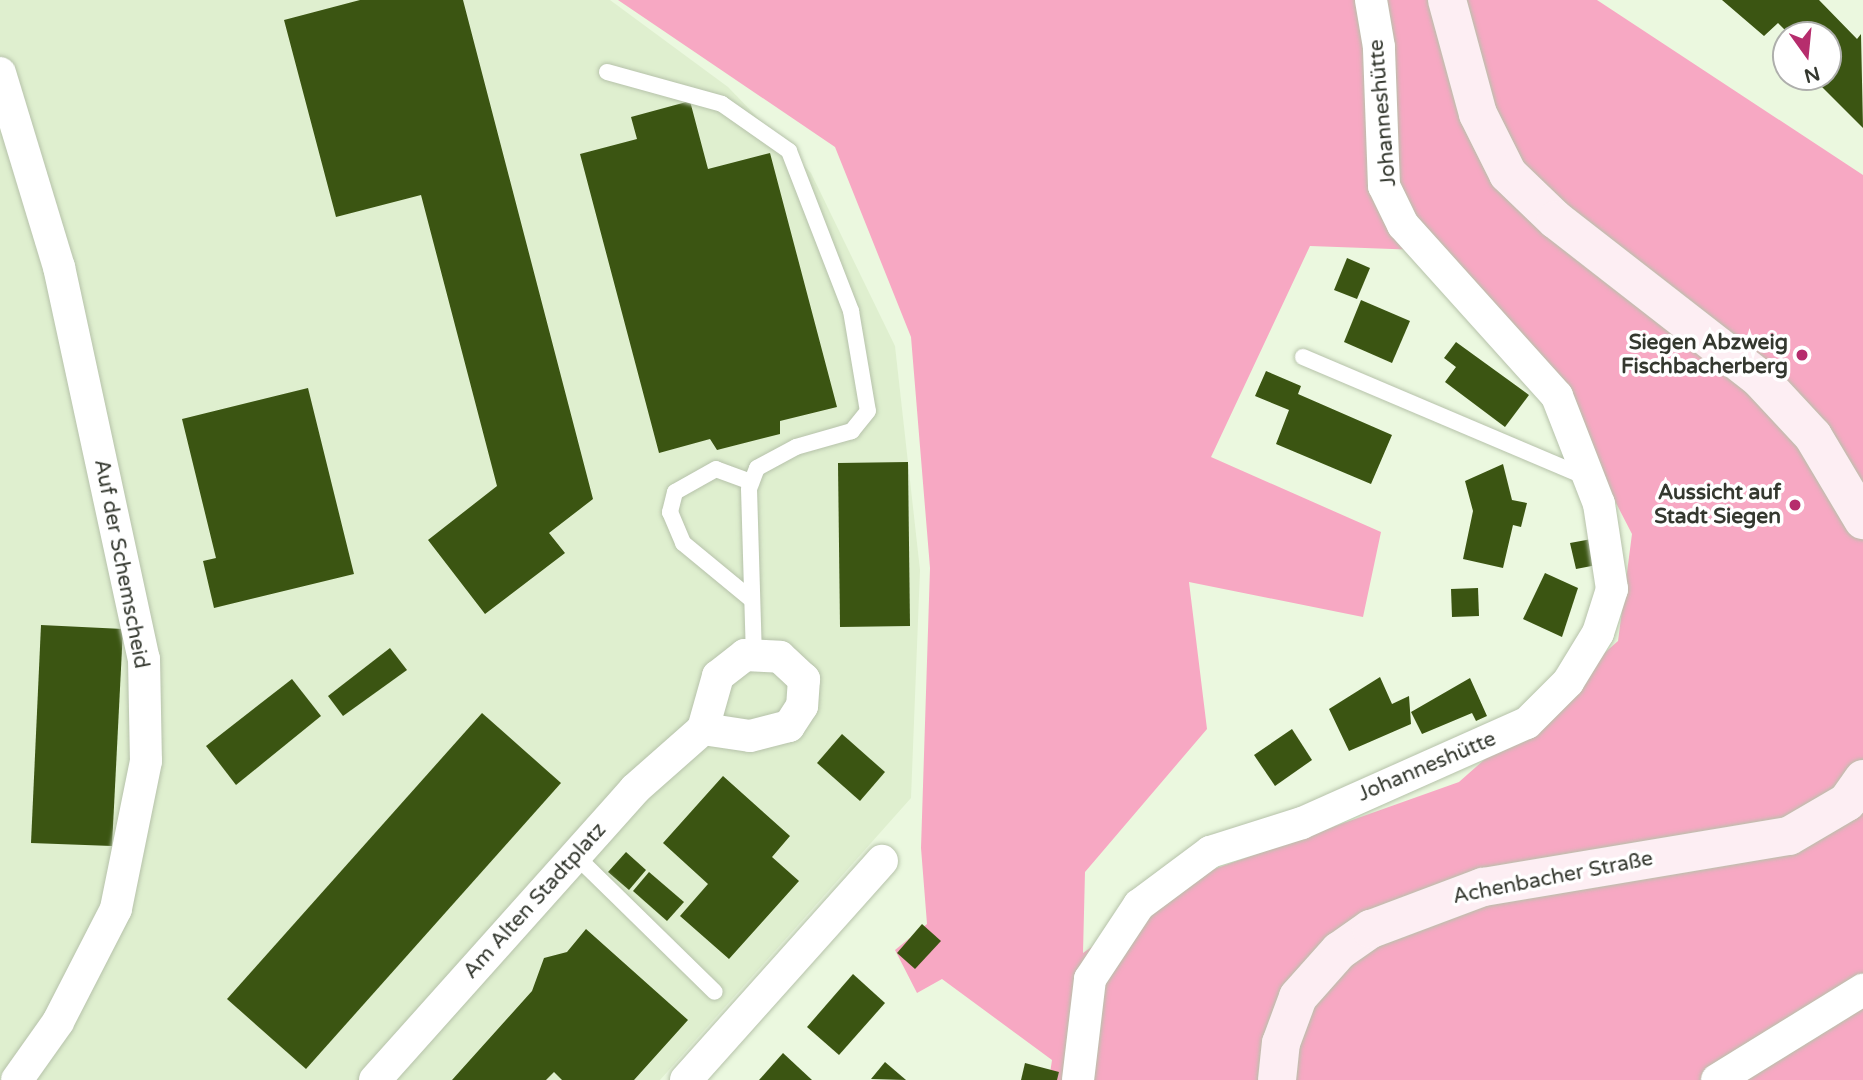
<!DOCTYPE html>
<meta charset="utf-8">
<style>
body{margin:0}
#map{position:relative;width:1863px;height:1080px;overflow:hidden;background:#ebf8df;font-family:"Varela Round",sans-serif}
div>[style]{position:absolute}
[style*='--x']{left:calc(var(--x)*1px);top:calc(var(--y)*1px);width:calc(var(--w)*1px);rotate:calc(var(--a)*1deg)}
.built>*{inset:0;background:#dfefcf}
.green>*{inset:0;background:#f7a8c3}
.building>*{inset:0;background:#3b5512}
.roads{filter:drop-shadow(0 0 2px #b6c2aa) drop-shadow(0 0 2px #b6c2aa)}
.service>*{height:16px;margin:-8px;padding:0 8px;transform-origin:8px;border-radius:8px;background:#fff}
.minor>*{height:32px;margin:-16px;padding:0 16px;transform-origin:16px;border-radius:16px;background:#fff}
.secondary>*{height:38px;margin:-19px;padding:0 19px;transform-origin:19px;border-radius:19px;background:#fdeef3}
.dots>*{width:19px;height:19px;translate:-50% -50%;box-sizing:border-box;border:4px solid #fff;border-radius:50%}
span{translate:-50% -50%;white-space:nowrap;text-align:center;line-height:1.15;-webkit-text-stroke:7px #fff;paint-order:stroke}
.street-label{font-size:21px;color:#34382f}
.poi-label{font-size:21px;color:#34382f;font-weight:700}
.right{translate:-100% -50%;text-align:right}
.north{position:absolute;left:1772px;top:21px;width:70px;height:70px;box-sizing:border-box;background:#fff;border:2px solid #aeafac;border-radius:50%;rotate:165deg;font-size:19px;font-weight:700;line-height:28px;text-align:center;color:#34382f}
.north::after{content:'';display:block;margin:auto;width:24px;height:32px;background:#b62d6d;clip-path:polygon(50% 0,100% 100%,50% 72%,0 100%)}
</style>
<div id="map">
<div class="built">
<i style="clip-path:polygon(0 0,610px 0,728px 87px,811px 173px,895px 346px,920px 570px,911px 798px,660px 1080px,0 1080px)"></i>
</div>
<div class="green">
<i style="clip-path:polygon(evenodd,618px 0,1597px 0,1863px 175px,1863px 1080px,1049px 1080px,1052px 1060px,942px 979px,917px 993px,895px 950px,927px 924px,921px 848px,930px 568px,911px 337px,835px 147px,618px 0,1310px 246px,1447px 251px,1549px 373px,1632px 534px,1618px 641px,1459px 782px,1189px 878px,1083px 953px,1085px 872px,1207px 729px,1189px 582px,1363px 617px,1381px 532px,1211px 457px,1310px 246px)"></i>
</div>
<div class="building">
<i style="clip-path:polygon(360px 0,463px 0,593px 499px,549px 533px,565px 553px,485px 614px,428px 540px,497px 486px,421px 195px,336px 217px,284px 20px)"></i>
<i style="clip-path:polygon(1722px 0,1819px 0,1857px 39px,1861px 34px,1863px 128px,1812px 77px,1828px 77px,1828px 35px,1790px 35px,1778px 23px,1764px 36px)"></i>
<i style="clip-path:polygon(690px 101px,708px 169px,770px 153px,837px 407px,780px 421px,780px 434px,717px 450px,710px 439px,659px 453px,580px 154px,637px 139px,631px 117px)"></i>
<i style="clip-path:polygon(1347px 258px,1370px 268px,1357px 299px,1334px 290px)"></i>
<i style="clip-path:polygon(1361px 300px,1410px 321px,1392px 363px,1344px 342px)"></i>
<i style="clip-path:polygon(1456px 342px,1529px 395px,1505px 427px,1445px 382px,1456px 367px,1444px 358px)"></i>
<i style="clip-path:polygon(1266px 371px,1301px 386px,1298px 394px,1392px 435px,1371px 484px,1276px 444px,1289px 410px,1255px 396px)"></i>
<i style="clip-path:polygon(308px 388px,354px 574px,214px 608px,203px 561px,216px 558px,182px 419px)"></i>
<i style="clip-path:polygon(908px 462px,910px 626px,840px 627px,838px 463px)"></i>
<i style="clip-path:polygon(1503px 464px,1512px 500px,1527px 503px,1521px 527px,1513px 525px,1503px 568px,1463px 559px,1473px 511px,1465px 481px)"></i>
<i style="clip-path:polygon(1597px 538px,1602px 564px,1576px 569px,1570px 543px)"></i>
<i style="clip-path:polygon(1545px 573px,1578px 588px,1562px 637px,1523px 619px)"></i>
<i style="clip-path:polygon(1478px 588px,1479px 616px,1452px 617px,1451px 589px)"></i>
<i style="clip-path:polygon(41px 625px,123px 629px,112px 846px,31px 843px)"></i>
<i style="clip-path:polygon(390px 648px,407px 670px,343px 716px,328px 696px)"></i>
<i style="clip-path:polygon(1380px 677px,1392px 704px,1409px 696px,1411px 724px,1349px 751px,1329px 709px)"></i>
<i style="clip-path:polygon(1470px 678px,1487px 716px,1476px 721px,1472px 713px,1422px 734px,1411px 712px)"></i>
<i style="clip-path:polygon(292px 679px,321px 716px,236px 785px,206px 746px)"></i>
<i style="clip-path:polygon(482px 713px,561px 783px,306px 1069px,227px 999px)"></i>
<i style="clip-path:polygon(1292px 729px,1312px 760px,1275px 786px,1254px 755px)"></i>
<i style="clip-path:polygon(842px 734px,885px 772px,860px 801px,817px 763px)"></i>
<i style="clip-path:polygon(723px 776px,790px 836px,772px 857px,799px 881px,729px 959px,680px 916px,708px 884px,663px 843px)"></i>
<i style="clip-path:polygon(626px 852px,646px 870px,629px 890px,608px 872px)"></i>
<i style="clip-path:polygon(649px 872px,684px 902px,667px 921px,633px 891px)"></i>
<i style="clip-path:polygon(922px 924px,941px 941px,915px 969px,897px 953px)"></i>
<i style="clip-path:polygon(586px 929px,688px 1020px,634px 1080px,562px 1080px,554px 1072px,546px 1080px,452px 1080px,532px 991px,544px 958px,567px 952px)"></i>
<i style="clip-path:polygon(853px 974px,885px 1003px,839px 1055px,807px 1027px)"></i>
<i style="clip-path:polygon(783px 1053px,812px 1080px,759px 1080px)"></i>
<i style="clip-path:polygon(885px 1062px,906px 1080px,871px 1079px)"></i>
<i style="clip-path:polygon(1025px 1063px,1059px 1072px,1057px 1080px,1021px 1080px)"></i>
</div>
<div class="roads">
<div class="service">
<i style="--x:607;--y:72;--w:119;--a:15.5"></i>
<i style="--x:722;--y:104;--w:82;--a:35"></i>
<i style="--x:789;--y:151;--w:172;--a:68.8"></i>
<i style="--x:851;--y:311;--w:101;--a:80.4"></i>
<i style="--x:868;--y:411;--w:26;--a:129"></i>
<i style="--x:852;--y:431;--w:58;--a:164.1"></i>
<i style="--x:796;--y:447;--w:44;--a:151.7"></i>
<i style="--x:757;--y:468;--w:22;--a:111"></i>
<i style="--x:749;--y:489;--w:166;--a:88.3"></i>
<i style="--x:1303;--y:357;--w:310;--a:23"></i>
<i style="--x:751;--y:482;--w:37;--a:-160"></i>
<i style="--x:716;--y:469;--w:47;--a:150.7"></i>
<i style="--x:675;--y:492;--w:21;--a:104"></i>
<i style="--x:670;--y:512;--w:34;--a:67"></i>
<i style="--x:683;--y:543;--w:88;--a:39.5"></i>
<i style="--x:576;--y:856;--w:194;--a:44.4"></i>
</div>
<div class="minor">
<i style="--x:0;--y:73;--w:203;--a:73.1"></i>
<i style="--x:59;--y:267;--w:401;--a:77.8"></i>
<i style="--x:144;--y:659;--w:102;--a:88.9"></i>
<i style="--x:146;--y:761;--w:151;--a:101.5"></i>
<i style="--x:116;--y:909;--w:127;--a:117.2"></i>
<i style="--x:58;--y:1022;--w:71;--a:125.3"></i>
<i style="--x:375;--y:1080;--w:390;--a:-48.2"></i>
<i style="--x:635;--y:789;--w:91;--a:-41.4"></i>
<i style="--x:703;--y:729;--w:55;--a:-74.2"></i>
<i style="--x:718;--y:676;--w:34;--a:-38"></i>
<i style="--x:745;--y:655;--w:35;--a:3"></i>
<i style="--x:780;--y:657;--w:33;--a:43"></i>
<i style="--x:804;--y:679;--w:27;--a:94"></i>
<i style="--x:802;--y:706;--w:24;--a:123"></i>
<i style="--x:789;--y:726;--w:40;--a:165.6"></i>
<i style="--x:750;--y:736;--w:48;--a:-171.5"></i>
<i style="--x:686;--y:1080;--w:294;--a:-48.2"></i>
<i style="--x:1078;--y:1080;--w:102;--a:-83.2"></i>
<i style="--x:1090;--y:979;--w:89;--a:-56.5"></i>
<i style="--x:1139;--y:905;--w:89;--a:-36.7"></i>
<i style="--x:1210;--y:852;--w:96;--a:-17.5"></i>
<i style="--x:1302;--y:823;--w:246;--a:-24"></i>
<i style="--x:1527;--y:723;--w:58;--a:-45"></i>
<i style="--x:1568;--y:682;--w:57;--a:-58.5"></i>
<i style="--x:1598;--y:633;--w:46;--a:-72.3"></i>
<i style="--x:1612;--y:589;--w:86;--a:-98.7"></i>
<i style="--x:1599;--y:504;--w:116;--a:-111.3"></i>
<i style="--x:1557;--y:396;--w:230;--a:-132"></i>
<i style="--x:1403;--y:225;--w:43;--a:-116"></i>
<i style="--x:1384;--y:186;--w:139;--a:-92.1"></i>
<i style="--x:1379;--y:47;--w:48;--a:-99.7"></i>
<i style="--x:1717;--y:1080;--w:172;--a:-31.7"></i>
</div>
<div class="secondary">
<i style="--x:1447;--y:0;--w:118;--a:74.8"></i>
<i style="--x:1478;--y:114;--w:67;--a:63.4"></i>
<i style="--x:1508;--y:174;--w:66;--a:43.8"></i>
<i style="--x:1556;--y:220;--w:259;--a:37.9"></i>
<i style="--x:1760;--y:379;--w:78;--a:47.1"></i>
<i style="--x:1813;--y:436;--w:98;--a:59.2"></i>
<i style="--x:1277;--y:1080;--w:37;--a:-84"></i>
<i style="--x:1281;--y:1043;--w:49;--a:-69.7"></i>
<i style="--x:1298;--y:997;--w:62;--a:-48.3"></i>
<i style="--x:1339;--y:951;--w:39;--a:-35"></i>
<i style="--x:1371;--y:929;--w:120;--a:-20.6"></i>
<i style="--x:1483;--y:887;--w:310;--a:-9.5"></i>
<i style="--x:1789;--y:836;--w:67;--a:-30.4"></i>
<i style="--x:1847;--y:802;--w:28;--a:-55"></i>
</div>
</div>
<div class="dots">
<i style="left:1802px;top:355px;background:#b62d6d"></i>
<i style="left:1795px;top:505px;background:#b62d6d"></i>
</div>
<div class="street-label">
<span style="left:1383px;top:113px;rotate:-95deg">Johanneshütte</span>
<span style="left:121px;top:564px;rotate:79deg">Auf der Schemscheid</span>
<span style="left:1427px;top:767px;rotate:-23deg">Johanneshütte</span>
<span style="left:1553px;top:878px;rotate:-11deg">Achenbacher Straße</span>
<span style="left:535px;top:901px;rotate:-48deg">Am Alten Stadtplatz</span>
</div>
<div class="poi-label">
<span class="right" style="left:1788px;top:355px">Siegen Abzweig<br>Fischbacherberg</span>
<span class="right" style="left:1781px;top:505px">Aussicht auf<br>Stadt Siegen</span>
</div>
<div class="north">N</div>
</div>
